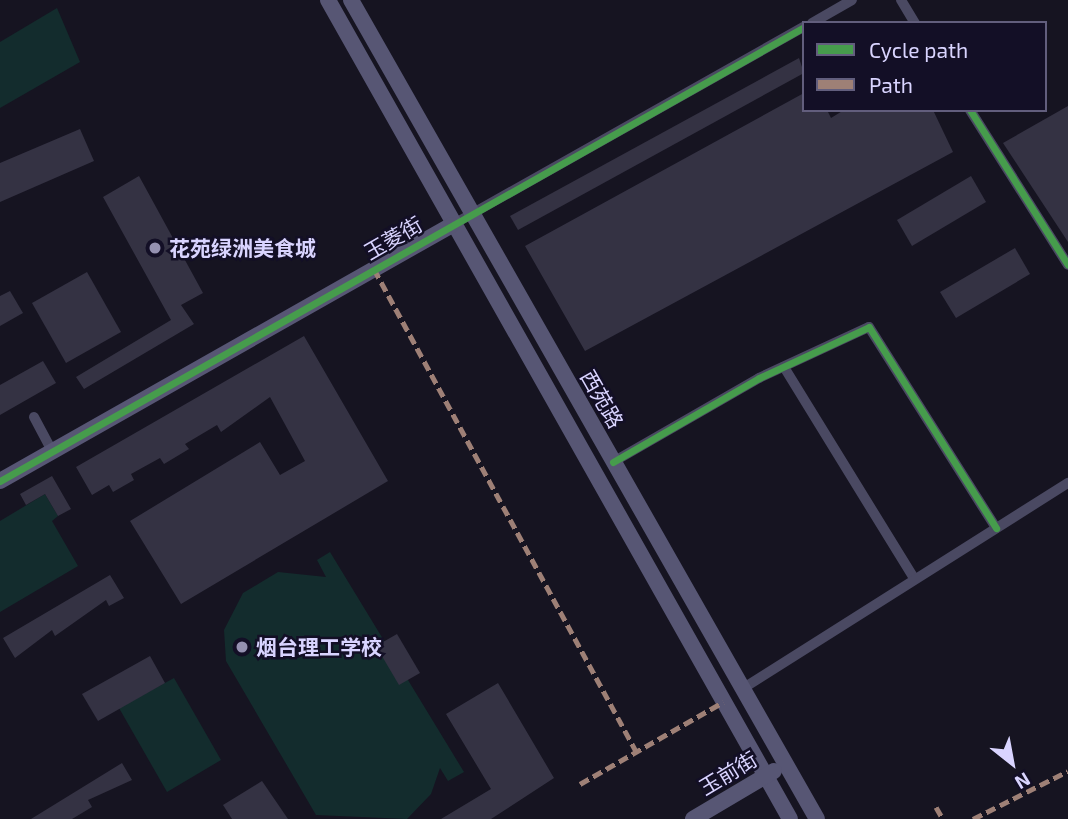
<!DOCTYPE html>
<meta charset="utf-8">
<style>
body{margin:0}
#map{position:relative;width:1068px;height:819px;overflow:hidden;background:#161421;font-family:"Exo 2","Noto Sans SC",sans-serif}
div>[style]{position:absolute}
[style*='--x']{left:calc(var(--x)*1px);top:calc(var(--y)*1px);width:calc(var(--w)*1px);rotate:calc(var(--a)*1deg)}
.green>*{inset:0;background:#132c2d}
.building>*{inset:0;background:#343243}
.street>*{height:10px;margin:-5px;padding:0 5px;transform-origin:5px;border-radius:5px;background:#4a4962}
.secondary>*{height:16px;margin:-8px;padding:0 8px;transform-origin:8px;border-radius:8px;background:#575674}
.quiet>*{height:5px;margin-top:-2.5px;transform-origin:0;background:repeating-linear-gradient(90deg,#9e8076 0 10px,transparent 0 15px)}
.cycleway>*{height:7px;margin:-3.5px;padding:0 3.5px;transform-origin:3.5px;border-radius:3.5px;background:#469c4c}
.dots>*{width:19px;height:19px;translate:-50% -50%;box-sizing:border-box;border:4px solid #130f26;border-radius:50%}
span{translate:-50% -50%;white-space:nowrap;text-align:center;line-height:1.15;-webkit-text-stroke:5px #130f26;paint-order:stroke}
.street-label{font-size:21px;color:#d9d4ff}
.poi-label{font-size:21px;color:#d9d4ff;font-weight:700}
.left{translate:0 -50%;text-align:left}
.legend{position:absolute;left:802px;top:21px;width:245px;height:91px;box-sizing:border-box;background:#130f26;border:2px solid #625e7d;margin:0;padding:9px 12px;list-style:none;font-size:21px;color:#d9d4ff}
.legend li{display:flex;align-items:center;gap:14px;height:35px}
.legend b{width:35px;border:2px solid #625e7d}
.north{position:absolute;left:977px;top:728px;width:70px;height:70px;-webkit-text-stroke:5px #130f26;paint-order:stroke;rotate:149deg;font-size:19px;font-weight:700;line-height:28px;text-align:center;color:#d9d4ff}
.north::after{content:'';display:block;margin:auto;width:24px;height:32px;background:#d9d4ff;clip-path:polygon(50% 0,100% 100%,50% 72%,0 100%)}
</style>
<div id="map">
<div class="green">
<i style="clip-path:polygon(57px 8px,80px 62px,0 108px,0 42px)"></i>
<i style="clip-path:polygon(45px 494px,58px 516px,52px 521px,78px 566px,0 612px,0 521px)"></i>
<i style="clip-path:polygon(330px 552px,464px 772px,448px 781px,440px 768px,431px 794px,407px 819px,316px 815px,226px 661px,224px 630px,243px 593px,278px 572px,326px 577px,317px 560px)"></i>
<i style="clip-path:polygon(174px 678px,221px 760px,167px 792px,119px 708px)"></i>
</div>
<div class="building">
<i style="clip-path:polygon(799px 58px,804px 73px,518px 230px,510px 216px)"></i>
<i style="clip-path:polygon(804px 93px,804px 110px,827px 110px,831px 118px,844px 110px,933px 110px,953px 152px,585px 351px,525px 246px)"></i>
<i style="clip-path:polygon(1068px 106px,1068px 242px,1003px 143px)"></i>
<i style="clip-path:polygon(80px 129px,94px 161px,0 202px,0 163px)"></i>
<i style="clip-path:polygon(139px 176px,203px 293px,181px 305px,194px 324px,84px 389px,76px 377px,171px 320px,103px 197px)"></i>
<i style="clip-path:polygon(971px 176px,986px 202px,912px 246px,897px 220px)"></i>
<i style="clip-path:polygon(1015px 248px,1030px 274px,956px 318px,940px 292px)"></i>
<i style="clip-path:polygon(87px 272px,121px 332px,66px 363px,32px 303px)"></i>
<i style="clip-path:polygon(10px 291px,23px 313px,0 326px,0 296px)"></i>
<i style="clip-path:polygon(304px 336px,388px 481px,181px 604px,130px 521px,260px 442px,280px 475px,305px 461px,270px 397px,221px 432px,217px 425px,185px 444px,189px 449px,164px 464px,160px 458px,131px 474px,134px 480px,113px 492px,109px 485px,92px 495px,76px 467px)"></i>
<i style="clip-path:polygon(43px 361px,56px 383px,0 415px,0 385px)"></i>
<i style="clip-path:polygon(52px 476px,71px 509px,58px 516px,45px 494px,26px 505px,20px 494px)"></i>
<i style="clip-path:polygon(110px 575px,124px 598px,109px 606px,106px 600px,55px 636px,52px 630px,15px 658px,3px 638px)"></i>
<i style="clip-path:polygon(397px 634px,420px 673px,399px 685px,376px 646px)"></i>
<i style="clip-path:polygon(150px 656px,165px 683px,98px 721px,82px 694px)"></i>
<i style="clip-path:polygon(498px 683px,554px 778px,491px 819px,441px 819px,491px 789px,446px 714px)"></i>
<i style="clip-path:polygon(122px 763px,132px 780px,88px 800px,92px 807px,72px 819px,31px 819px)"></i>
<i style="clip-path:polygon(262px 781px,288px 819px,232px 819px,223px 805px)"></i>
</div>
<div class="street">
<i style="--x:901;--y:0;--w:27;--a:59"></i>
<i style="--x:812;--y:23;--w:46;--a:-29.9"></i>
<i style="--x:970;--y:110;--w:183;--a:57.7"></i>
<i style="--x:452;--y:225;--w:404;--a:-29.4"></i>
<i style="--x:784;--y:367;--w:248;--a:58.4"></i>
<i style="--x:34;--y:417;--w:40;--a:62"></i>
<i style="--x:613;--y:462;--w:168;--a:-29.9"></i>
<i style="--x:759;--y:378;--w:121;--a:-24.9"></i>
<i style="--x:869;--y:327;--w:238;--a:57.7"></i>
<i style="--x:742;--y:689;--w:386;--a:-32.3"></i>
</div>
<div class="secondary">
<i style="--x:328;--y:0;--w:940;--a:60.57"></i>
<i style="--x:351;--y:0;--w:942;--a:60.36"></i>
<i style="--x:0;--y:481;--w:519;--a:-29.53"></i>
<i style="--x:693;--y:819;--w:94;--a:-30.7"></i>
</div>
<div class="quiet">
<i style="--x:374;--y:269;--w:551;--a:61.48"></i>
<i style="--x:580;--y:784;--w:165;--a:-29.8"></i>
<i style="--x:936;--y:807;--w:14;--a:60"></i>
<i style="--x:973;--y:819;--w:106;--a:-26.8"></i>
</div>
<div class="cycleway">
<i style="--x:970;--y:110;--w:183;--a:57.7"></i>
<i style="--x:613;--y:462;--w:168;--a:-29.9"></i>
<i style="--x:759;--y:378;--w:121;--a:-24.9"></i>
<i style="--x:869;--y:327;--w:238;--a:57.7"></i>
<i style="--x:0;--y:481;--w:923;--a:-29.45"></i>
</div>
<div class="dots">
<i style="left:155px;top:248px;background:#9591b1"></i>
<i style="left:242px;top:647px;background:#9591b1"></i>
</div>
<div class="street-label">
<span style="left:393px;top:238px;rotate:-30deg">玉菱街</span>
<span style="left:602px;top:399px;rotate:60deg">西苑路</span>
<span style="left:728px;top:773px;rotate:-31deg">玉前街</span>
</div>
<div class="poi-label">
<span class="left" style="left:169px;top:248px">花苑绿洲美食城</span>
<span class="left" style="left:256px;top:647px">烟台理工学校</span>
</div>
<ul class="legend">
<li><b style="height:9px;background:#469c4c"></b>Cycle path</li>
<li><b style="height:9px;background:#9e8076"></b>Path</li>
</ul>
<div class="north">N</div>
</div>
